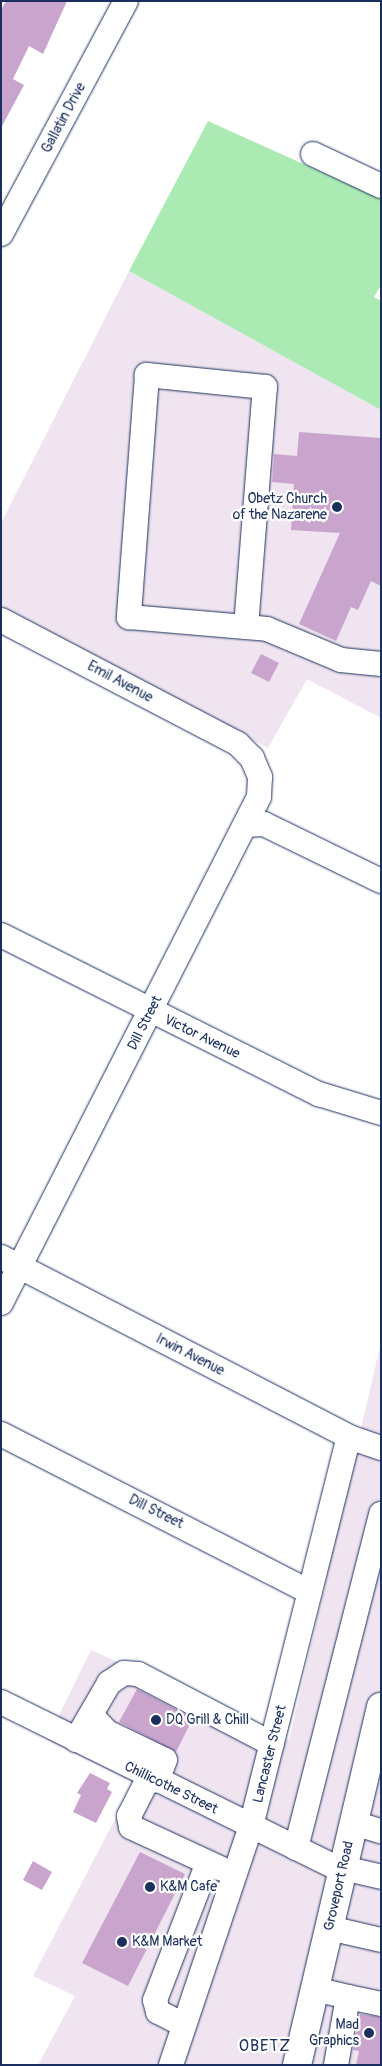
<!DOCTYPE html>
<style>
body{margin:0}
#map{position:relative;width:382px;height:2066px;overflow:hidden;background:#fff;font-family:Pangolin,sans-serif}
div>[style]{position:absolute}
[style*='--x']{left:calc(var(--x)*1px);top:calc(var(--y)*1px);width:calc(var(--w)*1px);rotate:calc(var(--a)*1deg)}
.built>*{inset:0;background:#efe4f0}
.green>*{inset:0;background:#abebb3}
.building>*{inset:0;background:#c9a5ce}
.roads{filter:drop-shadow(0 0 1px #1b2f5e) drop-shadow(0 0 1px #1b2f5e)}
.minor>*{height:24px;margin:-12px;padding:0 12px;transform-origin:12px;border-radius:12px;background:#fff}
.major>*{height:28px;margin:-14px;padding:0 14px;transform-origin:14px;border-radius:14px;background:#fff}
.dots>*{width:14px;height:14px;translate:-50% -50%;box-sizing:border-box;border:2px solid #fff;border-radius:50%}
span{translate:-50% -50%;white-space:nowrap;text-align:center;line-height:1.15;-webkit-text-stroke:4.5px #fff;paint-order:stroke}
.street-label{font-size:14px;color:#1b2f5e}
.poi-label{font-size:14px;color:#1b2f5e}
.right{translate:-100% -50%;text-align:right}
.left{translate:0 -50%;text-align:left}
.quarter-label{font-size:16px;color:#1b2f5e;letter-spacing:1px}
.frame{position:absolute;inset:0;border:2px solid #1b2f5e;pointer-events:none}
</style>
<div id="map">
<div class="built">
<i style="clip-path:polygon(129px 271px,381px 410px,381px 718px,307px 679px,268px 748px,1px 606px,1px 523px)"></i>
<i style="clip-path:polygon(381px 1342px,381px 2065px,38px 2065px,75px 1996px,33px 1976px,134px 1783px,47px 1740px,91px 1650px,289px 1740px)"></i>
</div>
<div class="green">
<i style="clip-path:polygon(208px 121px,381px 199px,381px 285px,374px 297px,381px 301px,381px 410px,129px 271px)"></i>
</div>
<div class="building">
<i style="clip-path:polygon(6px 1px,67px 1px,43px 54px,29px 46px,13px 79px,24px 85px,1px 128px,1px 10px)"></i>
<i style="clip-path:polygon(299px 432px,381px 438px,381px 586px,371px 581px,358px 610px,351px 607px,336px 641px,299px 624px,340px 533px,291px 530px,294px 484px,272px 482px,274px 454px,297px 456px)"></i>
<i style="clip-path:polygon(261px 654px,279px 663px,269px 682px,251px 673px)"></i>
<i style="clip-path:polygon(137px 1689px,193px 1718px,176px 1752px,119px 1722px)"></i>
<i style="clip-path:polygon(90px 1773px,110px 1783px,107px 1789px,112px 1792px,96px 1823px,73px 1812px,81px 1795px,77px 1793px)"></i>
<i style="clip-path:polygon(140px 1852px,185px 1874px,128px 1986px,82px 1963px)"></i>
<i style="clip-path:polygon(33px 1861px,52px 1872px,42px 1890px,23px 1880px)"></i>
<i style="clip-path:polygon(360px 2014px,381px 2017px,381px 2065px,356px 2065px,359px 2051px,353px 2050px)"></i>
</div>
<div class="roads">
<div class="minor">
<i style="--x:313;--y:154;--w:75;--a:25.2"></i>
<i style="--x:1;--y:234;--w:264;--a:-61.8"></i>
<i style="--x:1;--y:620;--w:267;--a:27.6"></i>
<i style="--x:238;--y:744;--w:20;--a:45"></i>
<i style="--x:252;--y:758;--w:21;--a:67"></i>
<i style="--x:260;--y:777;--w:20;--a:93"></i>
<i style="--x:259;--y:797;--w:568;--a:117.02"></i>
<i style="--x:246;--y:627;--w:241;--a:-85.5"></i>
<i style="--x:265;--y:387;--w:119;--a:-174.2"></i>
<i style="--x:147;--y:375;--w:243;--a:94.3"></i>
<i style="--x:129;--y:617;--w:117;--a:4.9"></i>
<i style="--x:246;--y:627;--w:21;--a:5"></i>
<i style="--x:267;--y:629;--w:80;--a:22.7"></i>
<i style="--x:341;--y:660;--w:40;--a:5.7"></i>
<i style="--x:245;--y:825;--w:19;--a:-3"></i>
<i style="--x:264;--y:824;--w:130;--a:26"></i>
<i style="--x:1;--y:935;--w:356;--a:26.6"></i>
<i style="--x:319;--y:1094;--w:65;--a:17"></i>
<i style="--x:1;--y:1257;--w:392;--a:27.3"></i>
<i style="--x:349;--y:1437;--w:34;--a:19"></i>
<i style="--x:1;--y:1434;--w:347;--a:27.1"></i>
<i style="--x:1;--y:1702;--w:381;--a:26.3"></i>
<i style="--x:93;--y:1717;--w:21;--a:47"></i>
<i style="--x:107;--y:1732;--w:64;--a:25.8"></i>
<i style="--x:165;--y:1760;--w:22;--a:111"></i>
<i style="--x:76;--y:1740;--w:66;--a:-59.9"></i>
<i style="--x:109;--y:1683;--w:18;--a:-34"></i>
<i style="--x:124;--y:1673;--w:14;--a:4"></i>
<i style="--x:138;--y:1674;--w:151;--a:27.6"></i>
<i style="--x:149;--y:1777;--w:44;--a:117.1"></i>
<i style="--x:129;--y:1816;--w:11;--a:80"></i>
<i style="--x:131;--y:1827;--w:100;--a:24.8"></i>
<i style="--x:354;--y:1823;--w:28;--a:17"></i>
<i style="--x:296;--y:1848;--w:345;--a:-75.7"></i>
<i style="--x:343;--y:1868;--w:39;--a:13"></i>
<i style="--x:329;--y:1928;--w:53;--a:13"></i>
<i style="--x:314;--y:1989;--w:35;--a:13"></i>
<i style="--x:348;--y:1997;--w:69;--a:100"></i>
<i style="--x:348;--y:1997;--w:34;--a:12"></i>
<i style="--x:184;--y:2025;--w:29;--a:-153"></i>
<i style="--x:158;--y:2012;--w:12;--a:-104"></i>
<i style="--x:155;--y:2000;--w:147;--a:-68.9"></i>
<i style="--x:171;--y:2065;--w:252;--a:-71.5"></i>
<i style="--x:251;--y:1826;--w:401;--a:-75.9"></i>
</div>
<div class="major">
<i style="--x:297;--y:2065;--w:368;--a:-76.8"></i>
</div>
</div>
<div class="dots">
<i style="left:337px;top:507px;background:#1b2f5e"></i>
<i style="left:156px;top:1720px;background:#1b2f5e"></i>
<i style="left:150px;top:1887px;background:#1b2f5e"></i>
<i style="left:122px;top:1942px;background:#1b2f5e"></i>
<i style="left:369px;top:2033px;background:#1b2f5e"></i>
</div>
<div class="street-label">
<span style="left:64px;top:118px;rotate:-62deg">Gallatin Drive</span>
<span style="left:120px;top:682px;rotate:28deg">Emil Avenue</span>
<span style="left:145px;top:1023px;rotate:-63deg">Dill Street</span>
<span style="left:202px;top:1037px;rotate:26deg">Victor Avenue</span>
<span style="left:190px;top:1355px;rotate:27deg">Irwin Avenue</span>
<span style="left:156px;top:1512px;rotate:26deg">Dill Street</span>
<span style="left:270px;top:1754px;rotate:-76deg">Lancaster Street</span>
<span style="left:171px;top:1788px;rotate:26deg">Chillicothe Street</span>
<span style="left:339px;top:1886px;rotate:-77deg">Groveport Road</span>
</div>
<div class="poi-label">
<span class="right" style="left:327px;top:507px">Obetz Church<br>of the Nazarene</span>
<span class="left" style="left:166px;top:1720px">DQ Grill &amp; Chill</span>
<span class="left" style="left:160px;top:1887px">K&amp;M Cafe</span>
<span class="left" style="left:132px;top:1942px">K&amp;M Market</span>
<span class="right" style="left:359px;top:2033px">Mad<br>Graphics</span>
</div>
<div class="quarter-label">
<span style="left:265px;top:2046px">OBETZ</span>
</div>
<div class="frame"></div>
</div>
